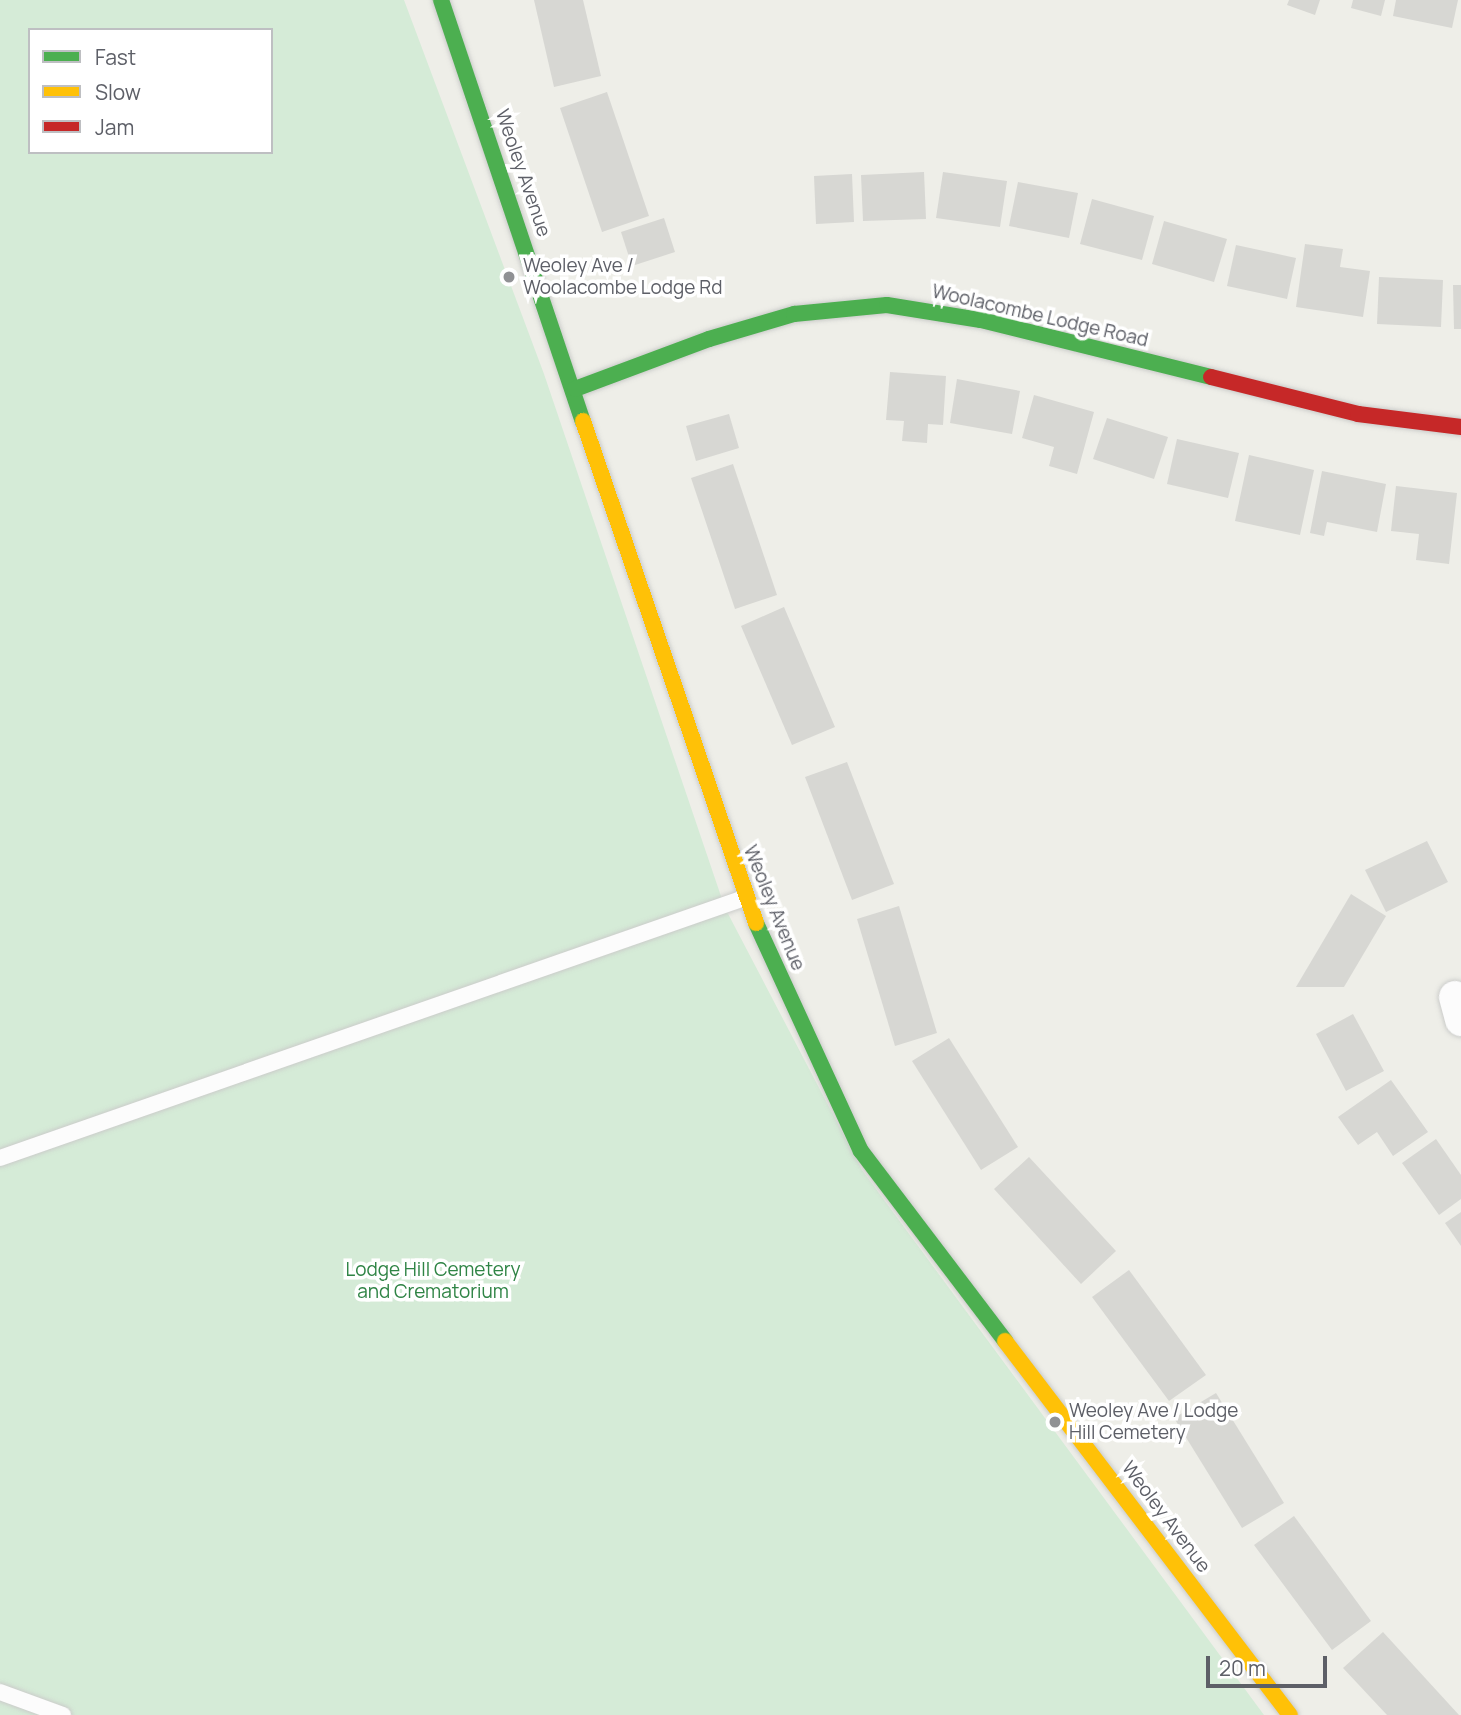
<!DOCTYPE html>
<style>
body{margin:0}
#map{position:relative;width:1461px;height:1715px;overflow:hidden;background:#eeeee8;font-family:Manrope,sans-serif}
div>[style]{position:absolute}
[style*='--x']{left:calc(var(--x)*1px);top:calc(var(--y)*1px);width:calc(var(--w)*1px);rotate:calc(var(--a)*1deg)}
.green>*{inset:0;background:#d5ebd7}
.building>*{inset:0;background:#d7d7d3}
.roads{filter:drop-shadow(0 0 2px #cbccca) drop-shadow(0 0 2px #cbccca)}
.lane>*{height:16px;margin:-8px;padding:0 8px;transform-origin:8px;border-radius:8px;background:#fcfcfc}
.street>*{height:32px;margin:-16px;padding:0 16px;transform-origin:16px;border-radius:16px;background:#fcfcfc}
.fast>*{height:16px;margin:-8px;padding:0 8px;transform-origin:8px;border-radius:8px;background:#4caf50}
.slow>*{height:16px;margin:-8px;padding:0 8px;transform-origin:8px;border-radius:8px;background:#ffc107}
.jam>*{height:16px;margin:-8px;padding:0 8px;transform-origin:8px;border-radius:8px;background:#c62828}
.dots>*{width:19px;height:19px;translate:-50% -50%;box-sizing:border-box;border:4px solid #fff;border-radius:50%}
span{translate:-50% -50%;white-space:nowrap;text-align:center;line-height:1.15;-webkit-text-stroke:7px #fff;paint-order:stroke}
.street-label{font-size:19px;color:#5d5f67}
.poi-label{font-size:19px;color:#5d5f67}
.left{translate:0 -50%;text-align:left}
.park-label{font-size:19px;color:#2f8445}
.legend{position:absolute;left:28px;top:28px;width:245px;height:126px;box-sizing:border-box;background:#fff;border:2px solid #bebfc2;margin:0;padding:9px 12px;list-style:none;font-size:21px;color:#5d5f67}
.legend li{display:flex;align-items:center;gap:14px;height:35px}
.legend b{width:35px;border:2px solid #bebfc2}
.scale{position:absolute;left:1206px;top:1656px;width:121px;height:32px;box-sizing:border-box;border:4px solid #5d5f67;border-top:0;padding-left:9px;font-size:21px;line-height:24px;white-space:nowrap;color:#5d5f67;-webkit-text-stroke:5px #fff;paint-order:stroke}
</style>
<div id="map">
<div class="green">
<i style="clip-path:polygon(evenodd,0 0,404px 0,544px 374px,725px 908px,862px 1170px,1264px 1715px,0 1715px,0 0,30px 30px,271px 30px,271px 152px,30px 152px,30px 30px)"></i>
</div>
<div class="building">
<i style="clip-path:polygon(534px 0,583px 0,601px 76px,554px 87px)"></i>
<i style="clip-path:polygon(1289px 0,1320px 0,1315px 15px,1287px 5px)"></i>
<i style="clip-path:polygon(1353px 0,1385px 0,1381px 16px,1351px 8px)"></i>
<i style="clip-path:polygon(1396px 0,1458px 0,1452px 28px,1393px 16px)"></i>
<i style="clip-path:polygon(607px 92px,649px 216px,602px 232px,560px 108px)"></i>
<i style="clip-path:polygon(924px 172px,926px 219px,863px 221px,861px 175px)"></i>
<i style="clip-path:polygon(943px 172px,1007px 181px,1000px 227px,936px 218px)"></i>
<i style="clip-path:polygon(852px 174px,854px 222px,816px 224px,814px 176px)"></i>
<i style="clip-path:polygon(1018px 182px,1078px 193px,1069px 238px,1009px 226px)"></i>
<i style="clip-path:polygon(1092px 199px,1154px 216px,1142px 260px,1080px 244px)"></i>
<i style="clip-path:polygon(664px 218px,675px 252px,632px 266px,621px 232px)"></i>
<i style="clip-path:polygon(1164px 221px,1227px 239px,1214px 282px,1152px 264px)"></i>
<i style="clip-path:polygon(1305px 244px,1343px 249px,1340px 267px,1370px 271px,1363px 317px,1296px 307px)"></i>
<i style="clip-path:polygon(1236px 245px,1296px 258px,1287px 299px,1227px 286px)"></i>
<i style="clip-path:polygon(1379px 277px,1443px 280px,1441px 327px,1377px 324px)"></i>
<i style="clip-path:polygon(1453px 285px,1461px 285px,1461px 329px,1454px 329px)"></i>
<i style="clip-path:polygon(890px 372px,946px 376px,943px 425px,928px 424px,927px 443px,902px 441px,904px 421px,886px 420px)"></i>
<i style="clip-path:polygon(957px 379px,1020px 391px,1012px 434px,950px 423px)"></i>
<i style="clip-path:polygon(1034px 395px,1094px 412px,1077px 474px,1049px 466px,1054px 447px,1022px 438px)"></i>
<i style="clip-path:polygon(729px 414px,739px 448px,696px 461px,686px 426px)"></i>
<i style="clip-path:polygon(1107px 418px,1168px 437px,1154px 479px,1093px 459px)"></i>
<i style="clip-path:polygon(1177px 439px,1239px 453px,1228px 498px,1167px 484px)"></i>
<i style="clip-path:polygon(1249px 455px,1314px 470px,1300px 535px,1235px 521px)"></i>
<i style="clip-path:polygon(733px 464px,777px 595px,735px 609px,691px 478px)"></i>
<i style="clip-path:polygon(1322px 471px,1386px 484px,1377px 532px,1327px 522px,1324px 536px,1310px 533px)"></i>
<i style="clip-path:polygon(1396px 486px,1457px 493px,1449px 564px,1416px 560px,1419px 534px,1391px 531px)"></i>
<i style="clip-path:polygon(784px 607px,835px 727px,792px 745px,741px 626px)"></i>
<i style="clip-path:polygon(847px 762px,894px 884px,852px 900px,805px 777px)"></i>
<i style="clip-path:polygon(1427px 841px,1448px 882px,1386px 912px,1365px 870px)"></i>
<i style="clip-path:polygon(1351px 894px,1386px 916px,1344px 987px,1296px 987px)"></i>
<i style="clip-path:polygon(899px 906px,937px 1033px,895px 1046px,857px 919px)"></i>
<i style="clip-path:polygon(1353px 1014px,1384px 1071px,1346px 1091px,1316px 1034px)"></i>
<i style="clip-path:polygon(949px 1038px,1018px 1147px,981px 1170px,912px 1061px)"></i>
<i style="clip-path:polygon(1391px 1080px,1428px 1132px,1393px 1156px,1377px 1132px,1358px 1145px,1338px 1117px)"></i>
<i style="clip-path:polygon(1436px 1139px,1461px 1175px,1461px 1199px,1439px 1215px,1402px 1163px)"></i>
<i style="clip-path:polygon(1029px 1157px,1116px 1251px,1081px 1284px,994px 1189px)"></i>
<i style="clip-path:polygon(1461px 1212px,1461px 1246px,1445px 1223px)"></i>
<i style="clip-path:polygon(1129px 1270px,1206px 1375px,1169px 1401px,1092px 1297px)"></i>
<i style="clip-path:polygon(1216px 1393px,1284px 1503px,1242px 1528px,1174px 1418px)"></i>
<i style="clip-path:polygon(1294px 1516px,1371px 1621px,1332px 1650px,1254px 1545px)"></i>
<i style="clip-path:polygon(1383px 1632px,1459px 1715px,1387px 1715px,1343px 1668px)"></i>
</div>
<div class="roads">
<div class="lane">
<i style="--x:0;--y:1158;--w:788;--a:-19.26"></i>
<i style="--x:0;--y:1692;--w:67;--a:20.1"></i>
</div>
<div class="street">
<i style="--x:1455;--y:997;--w:24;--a:75"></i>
</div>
<div class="fast">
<i style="--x:441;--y:0;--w:444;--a:71.4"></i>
<i style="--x:575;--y:389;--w:143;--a:-20.5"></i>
<i style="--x:709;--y:339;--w:89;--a:-16.4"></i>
<i style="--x:794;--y:314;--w:93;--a:-5.5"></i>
<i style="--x:887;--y:305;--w:95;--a:9.1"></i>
<i style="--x:981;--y:320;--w:237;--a:13.9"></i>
<i style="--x:756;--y:923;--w:251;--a:65.3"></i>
<i style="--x:861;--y:1151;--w:238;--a:52.8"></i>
</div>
<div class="slow">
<i style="--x:583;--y:421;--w:531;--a:70.98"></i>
<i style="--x:1005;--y:1341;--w:470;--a:52.7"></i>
</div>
<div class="jam">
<i style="--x:1211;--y:377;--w:152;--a:14.1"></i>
<i style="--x:1358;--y:414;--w:104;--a:7.2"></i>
</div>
</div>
<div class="dots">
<i style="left:509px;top:277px;background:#909194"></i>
<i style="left:1055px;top:1422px;background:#909194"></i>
</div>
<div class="street-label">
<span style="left:523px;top:173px;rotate:71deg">Weoley Avenue</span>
<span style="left:1040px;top:316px;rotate:13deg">Woolacombe Lodge Road</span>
<span style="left:774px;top:908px;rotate:68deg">Weoley Avenue</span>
<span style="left:1166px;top:1517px;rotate:53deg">Weoley Avenue</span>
</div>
<div class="poi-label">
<span class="left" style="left:523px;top:277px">Weoley Ave /<br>Woolacombe Lodge Rd</span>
<span class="left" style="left:1069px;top:1422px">Weoley Ave / Lodge<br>Hill Cemetery</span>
</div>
<div class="park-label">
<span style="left:433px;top:1281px">Lodge Hill Cemetery<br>and Crematorium</span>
</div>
<ul class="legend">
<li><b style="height:9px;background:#4caf50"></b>Fast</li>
<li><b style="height:9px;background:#ffc107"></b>Slow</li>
<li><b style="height:9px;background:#c62828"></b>Jam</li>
</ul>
<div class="scale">20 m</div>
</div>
